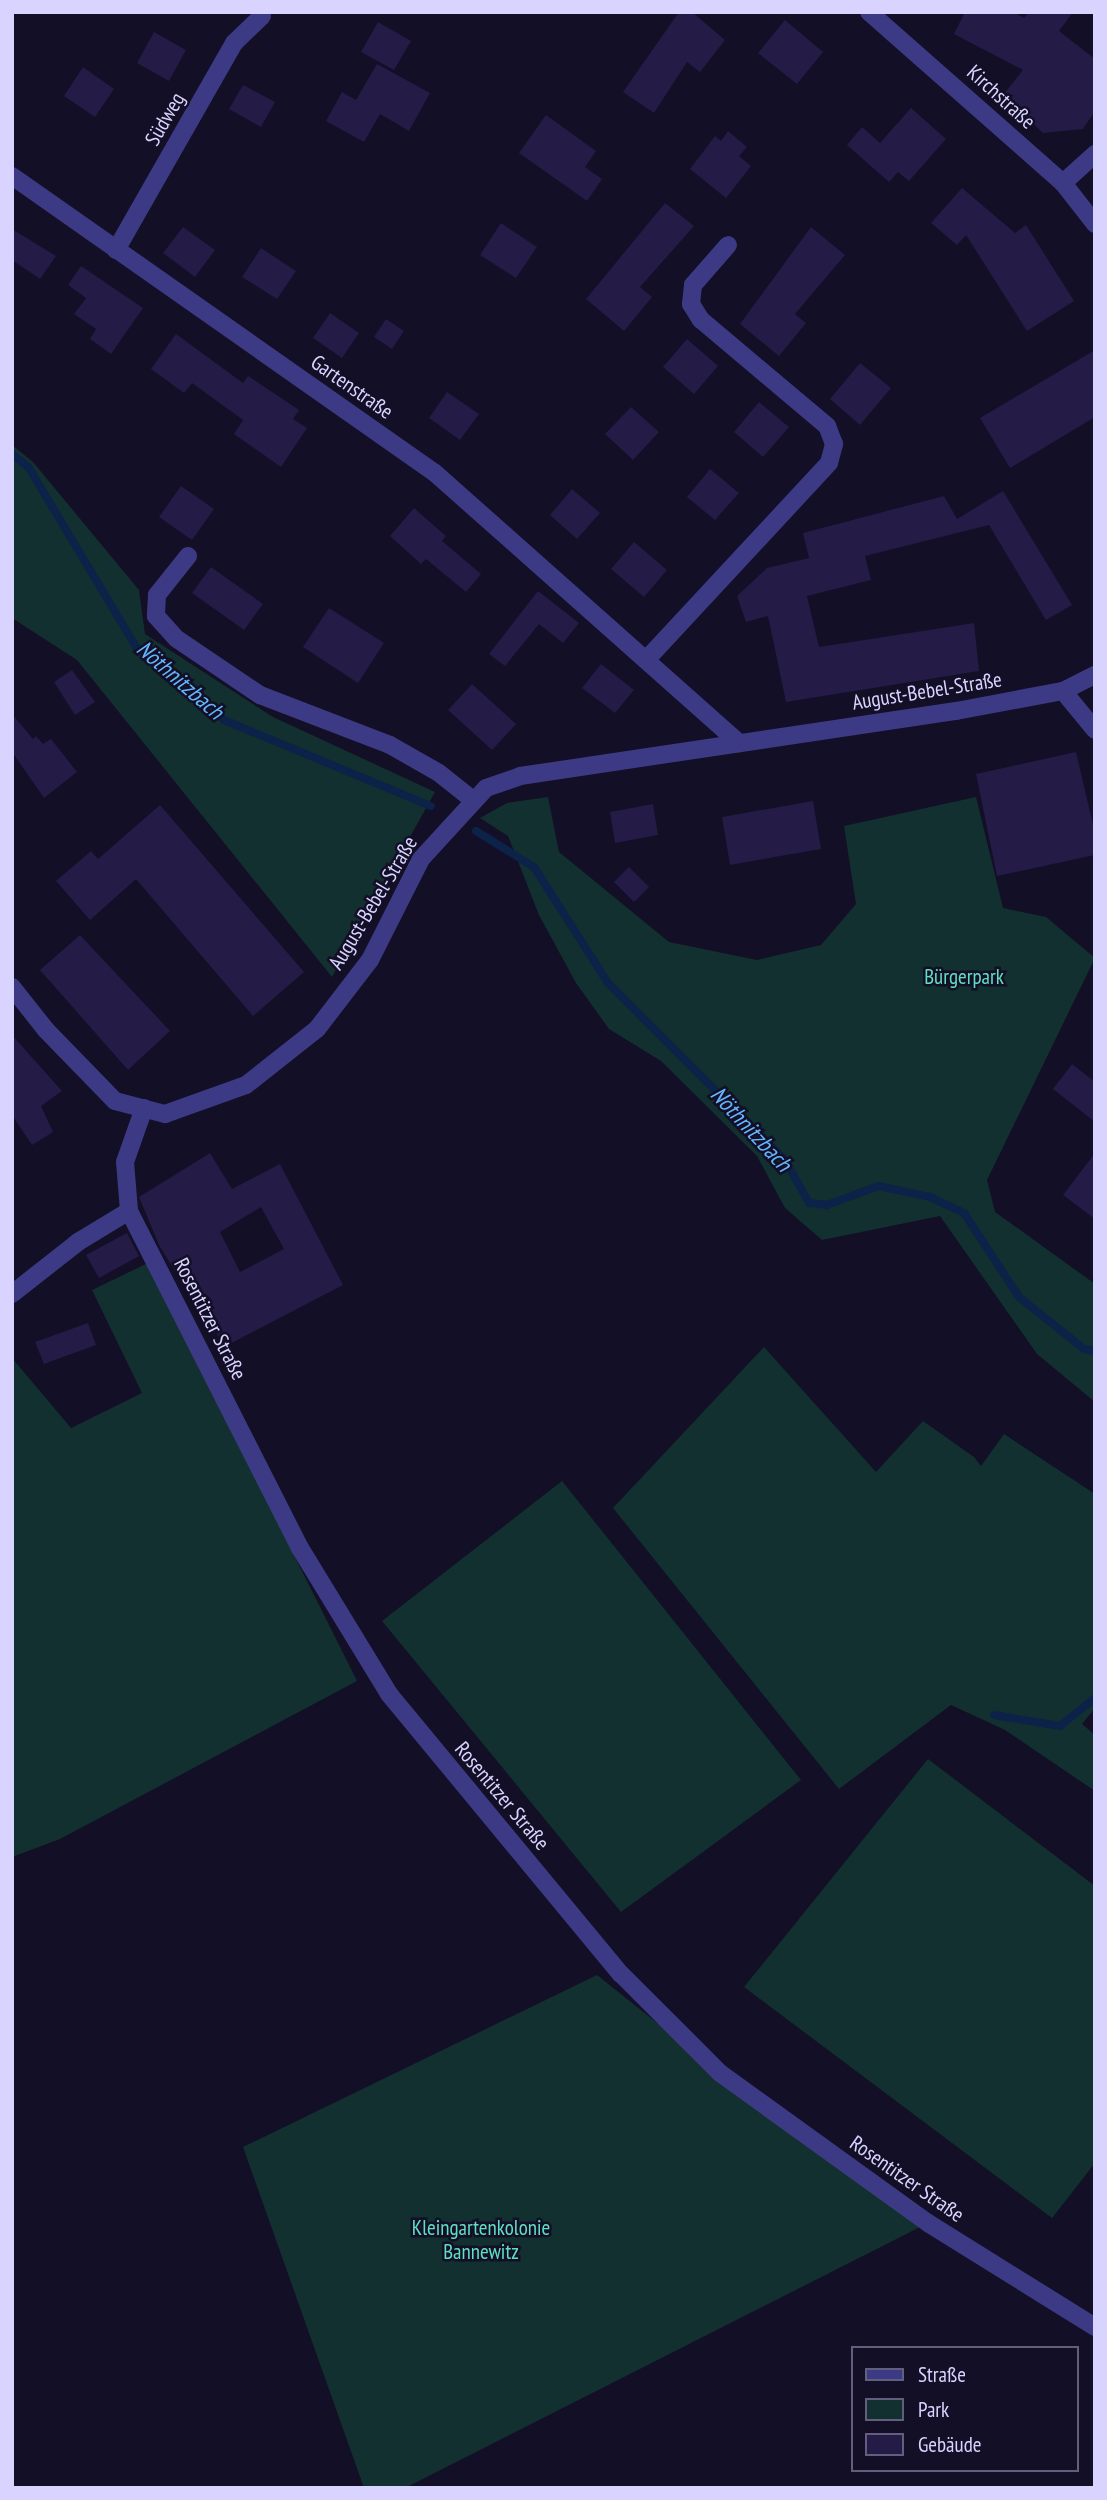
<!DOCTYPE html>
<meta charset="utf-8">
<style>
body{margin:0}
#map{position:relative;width:1107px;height:2500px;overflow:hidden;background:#130f26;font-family:"PT Sans Narrow",sans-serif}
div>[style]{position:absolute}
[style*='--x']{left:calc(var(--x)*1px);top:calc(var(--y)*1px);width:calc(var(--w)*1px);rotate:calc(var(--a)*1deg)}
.green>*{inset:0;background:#12302f}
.stream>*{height:8px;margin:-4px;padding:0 4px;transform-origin:4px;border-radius:4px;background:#0c2248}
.building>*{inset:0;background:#241b47}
.minor>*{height:18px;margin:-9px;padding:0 9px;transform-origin:9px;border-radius:9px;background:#3d3a85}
span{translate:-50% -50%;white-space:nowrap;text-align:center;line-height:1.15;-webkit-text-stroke:5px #130f26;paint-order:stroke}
.street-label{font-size:21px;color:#d9d4ff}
.park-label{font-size:21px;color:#5fe0c0}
.water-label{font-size:23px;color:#62b6ff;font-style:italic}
.frame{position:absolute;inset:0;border:14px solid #d9d4ff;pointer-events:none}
.legend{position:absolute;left:851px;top:2346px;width:228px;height:126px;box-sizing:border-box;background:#130f26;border:2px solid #625e7d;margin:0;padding:9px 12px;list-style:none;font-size:21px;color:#d9d4ff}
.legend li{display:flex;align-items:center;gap:14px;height:35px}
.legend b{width:35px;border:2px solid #625e7d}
</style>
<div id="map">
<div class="green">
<i style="clip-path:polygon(12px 445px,33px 462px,139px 590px,145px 634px,273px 717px,435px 792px,332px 977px,77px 660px,12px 618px)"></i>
<i style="clip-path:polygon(548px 797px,559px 852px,669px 942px,757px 960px,821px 945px,856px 904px,844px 826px,976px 797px,1003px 908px,1046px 917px,1095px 958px,987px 1180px,995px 1212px,1095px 1284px,1095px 1402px,1037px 1354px,940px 1216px,822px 1240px,785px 1208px,757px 1156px,661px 1061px,609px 1029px,576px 983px,539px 915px,508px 836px,480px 818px,507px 803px)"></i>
<i style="clip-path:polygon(148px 1263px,357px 1681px,60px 1839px,12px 1857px,12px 1358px,71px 1428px,142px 1393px,92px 1290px)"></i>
<i style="clip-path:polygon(764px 1347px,876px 1472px,923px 1421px,974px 1457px,981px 1466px,1004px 1434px,1095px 1494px,1095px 1708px,1082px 1724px,1095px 1735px,1095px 1791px,1005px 1730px,951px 1705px,839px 1789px,613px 1508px)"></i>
<i style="clip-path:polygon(562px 1481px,801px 1780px,621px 1912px,382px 1621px)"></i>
<i style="clip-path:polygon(928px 1759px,1095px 1886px,1095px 2163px,1052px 2218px,744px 1987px)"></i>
<i style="clip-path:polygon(597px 1975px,720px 2073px,928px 2223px,405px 2488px,364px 2488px,243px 2147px)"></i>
</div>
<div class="stream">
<i style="--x:12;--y:454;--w:22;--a:39"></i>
<i style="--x:29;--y:468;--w:212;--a:59.1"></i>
<i style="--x:138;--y:650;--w:111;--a:39.1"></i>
<i style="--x:224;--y:720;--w:224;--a:22.6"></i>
<i style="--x:476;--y:831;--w:68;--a:31.8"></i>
<i style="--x:534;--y:867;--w:138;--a:57.5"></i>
<i style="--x:608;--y:983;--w:250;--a:45"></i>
<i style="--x:785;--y:1160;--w:49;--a:60.8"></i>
<i style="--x:809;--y:1203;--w:18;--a:6"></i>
<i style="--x:827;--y:1205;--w:54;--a:-20.4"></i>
<i style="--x:878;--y:1186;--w:53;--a:11.9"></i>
<i style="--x:930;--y:1197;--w:38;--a:25"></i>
<i style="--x:964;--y:1213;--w:100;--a:56.8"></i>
<i style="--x:1019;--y:1297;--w:83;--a:38.7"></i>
<i style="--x:1084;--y:1349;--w:11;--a:10"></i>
<i style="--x:994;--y:1715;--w:67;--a:9.5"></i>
<i style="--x:1060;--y:1726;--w:45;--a:-38.7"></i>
</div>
<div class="building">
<i style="clip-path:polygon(679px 12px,692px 12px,725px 40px,700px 72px,687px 62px,654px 113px,623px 92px)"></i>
<i style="clip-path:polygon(965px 12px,1013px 12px,1024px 18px,1029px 12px,1073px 12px,1059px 31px,1095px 59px,1095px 111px,1083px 129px,1043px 133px,1003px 95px,1023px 70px,954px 34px)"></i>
<i style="clip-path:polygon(785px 20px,823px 52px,797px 84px,758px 53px)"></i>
<i style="clip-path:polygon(378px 22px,411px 41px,394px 70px,361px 52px)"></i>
<i style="clip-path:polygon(154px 32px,186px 50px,169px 81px,137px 63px)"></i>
<i style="clip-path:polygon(377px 64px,430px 93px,409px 131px,380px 114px,364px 142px,326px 121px,342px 92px,356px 100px)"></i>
<i style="clip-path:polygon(83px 67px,114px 89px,95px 117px,64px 96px)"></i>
<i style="clip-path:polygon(243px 85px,275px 102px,261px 127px,229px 109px)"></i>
<i style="clip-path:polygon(911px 108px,946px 139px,909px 181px,898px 172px,889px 182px,847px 145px,862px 127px,880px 143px)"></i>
<i style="clip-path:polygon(546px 115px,596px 151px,585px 167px,602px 179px,587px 201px,519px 153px)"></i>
<i style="clip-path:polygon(728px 131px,747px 147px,739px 156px,751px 166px,726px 198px,690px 169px,715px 136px,721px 141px)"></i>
<i style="clip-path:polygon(962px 188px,1015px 233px,1026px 225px,1074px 301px,1027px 331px,966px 235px,957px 245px,931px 223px)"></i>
<i style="clip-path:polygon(665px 203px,694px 226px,640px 287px,652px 297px,624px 331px,586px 299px)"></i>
<i style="clip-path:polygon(501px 223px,537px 247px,516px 278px,480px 255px)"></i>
<i style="clip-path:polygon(183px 227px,215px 250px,195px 277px,163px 253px)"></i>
<i style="clip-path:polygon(811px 227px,845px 255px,795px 314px,806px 323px,779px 356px,740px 324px)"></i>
<i style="clip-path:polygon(12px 229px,56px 256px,40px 279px,12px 260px)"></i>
<i style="clip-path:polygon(261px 248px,296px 271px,277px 299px,242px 277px)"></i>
<i style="clip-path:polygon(81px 266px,143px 308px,111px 354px,90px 339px,96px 329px,74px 314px,86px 298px,68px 285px)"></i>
<i style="clip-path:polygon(330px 313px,359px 333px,342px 358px,313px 338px)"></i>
<i style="clip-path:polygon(386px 319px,404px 331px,392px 349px,374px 337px)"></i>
<i style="clip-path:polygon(176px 334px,243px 383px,248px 376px,299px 410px,293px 419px,307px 428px,281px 467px,234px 434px,243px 420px,192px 383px,184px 393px,151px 369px)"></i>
<i style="clip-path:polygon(687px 339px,718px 366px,694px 394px,663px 367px)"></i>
<i style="clip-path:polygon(1095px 350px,1095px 417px,1010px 468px,980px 418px)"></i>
<i style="clip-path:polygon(860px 363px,891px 388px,860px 425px,830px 399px)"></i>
<i style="clip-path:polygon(447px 392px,479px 414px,460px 440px,429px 418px)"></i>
<i style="clip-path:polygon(759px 402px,789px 427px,763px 457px,734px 432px)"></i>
<i style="clip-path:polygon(631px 407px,659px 432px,633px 460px,605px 434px)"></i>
<i style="clip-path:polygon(710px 469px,739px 493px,715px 520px,687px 497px)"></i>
<i style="clip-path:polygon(181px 486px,214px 509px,192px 540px,159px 517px)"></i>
<i style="clip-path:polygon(572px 489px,600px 513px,577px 539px,550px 515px)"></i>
<i style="clip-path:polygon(1003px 491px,1072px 605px,1046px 620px,989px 525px,865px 556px,871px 580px,807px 596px,819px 647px,974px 623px,979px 671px,786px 702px,768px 616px,746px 622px,737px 596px,767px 568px,809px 558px,803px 533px,944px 496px,957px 519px)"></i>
<i style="clip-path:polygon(414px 508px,446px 536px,442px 541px,481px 574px,466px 592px,426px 559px,421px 564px,390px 536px)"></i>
<i style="clip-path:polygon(634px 542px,667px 570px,644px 597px,611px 569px)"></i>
<i style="clip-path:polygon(211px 567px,263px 604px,244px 630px,192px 593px)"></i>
<i style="clip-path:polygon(538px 591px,579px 623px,563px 643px,539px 624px,505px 666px,489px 654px)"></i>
<i style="clip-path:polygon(329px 608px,384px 643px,358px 683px,303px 647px)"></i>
<i style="clip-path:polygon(601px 664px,634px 690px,615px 713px,582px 688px)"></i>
<i style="clip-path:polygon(72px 670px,95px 702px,75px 715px,54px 682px)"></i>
<i style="clip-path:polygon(472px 684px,516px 724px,492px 750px,448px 710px)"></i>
<i style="clip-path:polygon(12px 714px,33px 739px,36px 736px,43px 744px,51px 739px,77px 772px,44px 798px,12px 752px)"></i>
<i style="clip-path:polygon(1076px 752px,1095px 833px,1095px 855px,997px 876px,976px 774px)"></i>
<i style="clip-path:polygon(813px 801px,821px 849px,730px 865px,722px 817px)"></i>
<i style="clip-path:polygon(653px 804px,658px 835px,615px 843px,610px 812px)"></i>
<i style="clip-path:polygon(160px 805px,304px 972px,253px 1016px,136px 879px,90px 920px,56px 881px,91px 851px,98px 859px)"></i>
<i style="clip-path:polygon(629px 867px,649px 887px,634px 902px,614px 882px)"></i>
<i style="clip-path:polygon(80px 935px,170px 1031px,128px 1070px,40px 970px)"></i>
<i style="clip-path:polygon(12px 1035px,62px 1091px,41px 1106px,53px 1132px,32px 1145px,12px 1115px)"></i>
<i style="clip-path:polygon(1072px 1064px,1095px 1082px,1095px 1122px,1053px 1089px)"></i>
<i style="clip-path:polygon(evenodd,210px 1153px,232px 1189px,280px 1164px,343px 1285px,224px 1347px,184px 1269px,176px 1273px,159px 1245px,139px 1197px,210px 1153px,261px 1207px,284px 1249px,240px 1272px,220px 1232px,261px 1207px)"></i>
<i style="clip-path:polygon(1095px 1153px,1095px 1219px,1063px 1195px)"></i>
<i style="clip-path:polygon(127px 1233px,139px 1256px,99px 1278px,86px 1255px)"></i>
<i style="clip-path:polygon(88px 1323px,96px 1345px,44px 1364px,35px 1342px)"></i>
</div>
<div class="minor">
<i style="--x:869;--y:12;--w:259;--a:41.4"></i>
<i style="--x:1063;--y:183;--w:52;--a:52"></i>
<i style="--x:12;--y:176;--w:517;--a:35.07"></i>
<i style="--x:435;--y:473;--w:407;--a:41.6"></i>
<i style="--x:1063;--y:183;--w:43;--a:-42.2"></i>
<i style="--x:116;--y:250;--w:238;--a:-60.3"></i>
<i style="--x:234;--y:43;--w:39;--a:-44"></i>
<i style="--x:188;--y:556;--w:50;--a:128.5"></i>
<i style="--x:157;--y:595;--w:21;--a:93"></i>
<i style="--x:156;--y:616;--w:31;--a:48"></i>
<i style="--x:177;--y:639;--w:100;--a:34"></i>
<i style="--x:260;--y:695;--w:139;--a:21"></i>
<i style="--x:390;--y:745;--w:56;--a:29.7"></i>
<i style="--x:439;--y:773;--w:43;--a:38.5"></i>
<i style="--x:646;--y:660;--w:269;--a:-47.1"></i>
<i style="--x:829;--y:463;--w:20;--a:-75"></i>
<i style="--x:834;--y:444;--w:19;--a:-111"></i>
<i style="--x:827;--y:426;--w:165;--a:-139.9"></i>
<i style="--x:701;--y:320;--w:19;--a:-122"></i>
<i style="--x:691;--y:304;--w:19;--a:-84"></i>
<i style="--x:693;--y:285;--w:53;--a:-48.8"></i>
<i style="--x:1063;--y:691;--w:50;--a:50.6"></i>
<i style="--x:12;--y:987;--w:55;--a:51.7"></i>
<i style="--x:46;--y:1030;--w:99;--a:45.8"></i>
<i style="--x:115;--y:1101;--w:52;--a:14.6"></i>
<i style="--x:165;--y:1114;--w:86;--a:-19.7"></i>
<i style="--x:246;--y:1085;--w:90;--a:-38.3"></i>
<i style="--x:317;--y:1029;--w:87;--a:-52.5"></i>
<i style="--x:370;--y:960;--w:113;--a:-63.2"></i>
<i style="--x:421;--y:859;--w:96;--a:-47.5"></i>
<i style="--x:486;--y:788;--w:36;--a:-19"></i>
<i style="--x:520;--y:776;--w:441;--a:-8.5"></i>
<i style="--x:956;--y:711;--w:109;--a:-10.6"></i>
<i style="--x:1063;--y:691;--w:36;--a:-27"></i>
<i style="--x:144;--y:1108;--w:57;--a:109.4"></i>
<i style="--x:125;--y:1162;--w:49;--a:85.3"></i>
<i style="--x:129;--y:1211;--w:378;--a:63.1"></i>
<i style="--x:300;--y:1548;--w:171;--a:58.6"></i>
<i style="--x:389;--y:1694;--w:364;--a:50.4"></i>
<i style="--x:621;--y:1974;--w:140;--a:45"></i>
<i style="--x:720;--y:2073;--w:256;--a:35.8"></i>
<i style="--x:928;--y:2223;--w:197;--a:31.9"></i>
<i style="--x:12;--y:1294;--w:84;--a:-38.2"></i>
<i style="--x:78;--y:1242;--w:60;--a:-31.3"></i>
</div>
<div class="street-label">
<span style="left:1001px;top:97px;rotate:42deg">Kirchstraße</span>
<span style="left:165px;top:119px;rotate:-60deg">Südweg</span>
<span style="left:352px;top:387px;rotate:35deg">Gartenstraße</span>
<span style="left:927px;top:691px;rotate:-9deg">August-Bebel-Straße</span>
<span style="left:373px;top:903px;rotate:-59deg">August-Bebel-Straße</span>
<span style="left:210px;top:1319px;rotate:63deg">Rosentitzer Straße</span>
<span style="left:502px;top:1796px;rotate:50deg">Rosentitzer Straße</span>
<span style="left:907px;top:2179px;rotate:35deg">Rosentitzer Straße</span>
</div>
<div class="park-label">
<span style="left:964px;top:977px">Bürgerpark</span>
<span style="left:481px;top:2240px">Kleingartenkolonie<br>Bannewitz</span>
</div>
<div class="water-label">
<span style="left:180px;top:680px;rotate:41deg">Nöthnitzbach</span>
<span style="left:751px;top:1129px;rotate:47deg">Nöthnitzbach</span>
</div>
<div class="frame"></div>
<ul class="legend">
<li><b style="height:9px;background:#3d3a85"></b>Straße</li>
<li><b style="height:19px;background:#12302f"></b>Park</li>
<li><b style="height:19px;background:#241b47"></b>Gebäude</li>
</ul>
</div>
